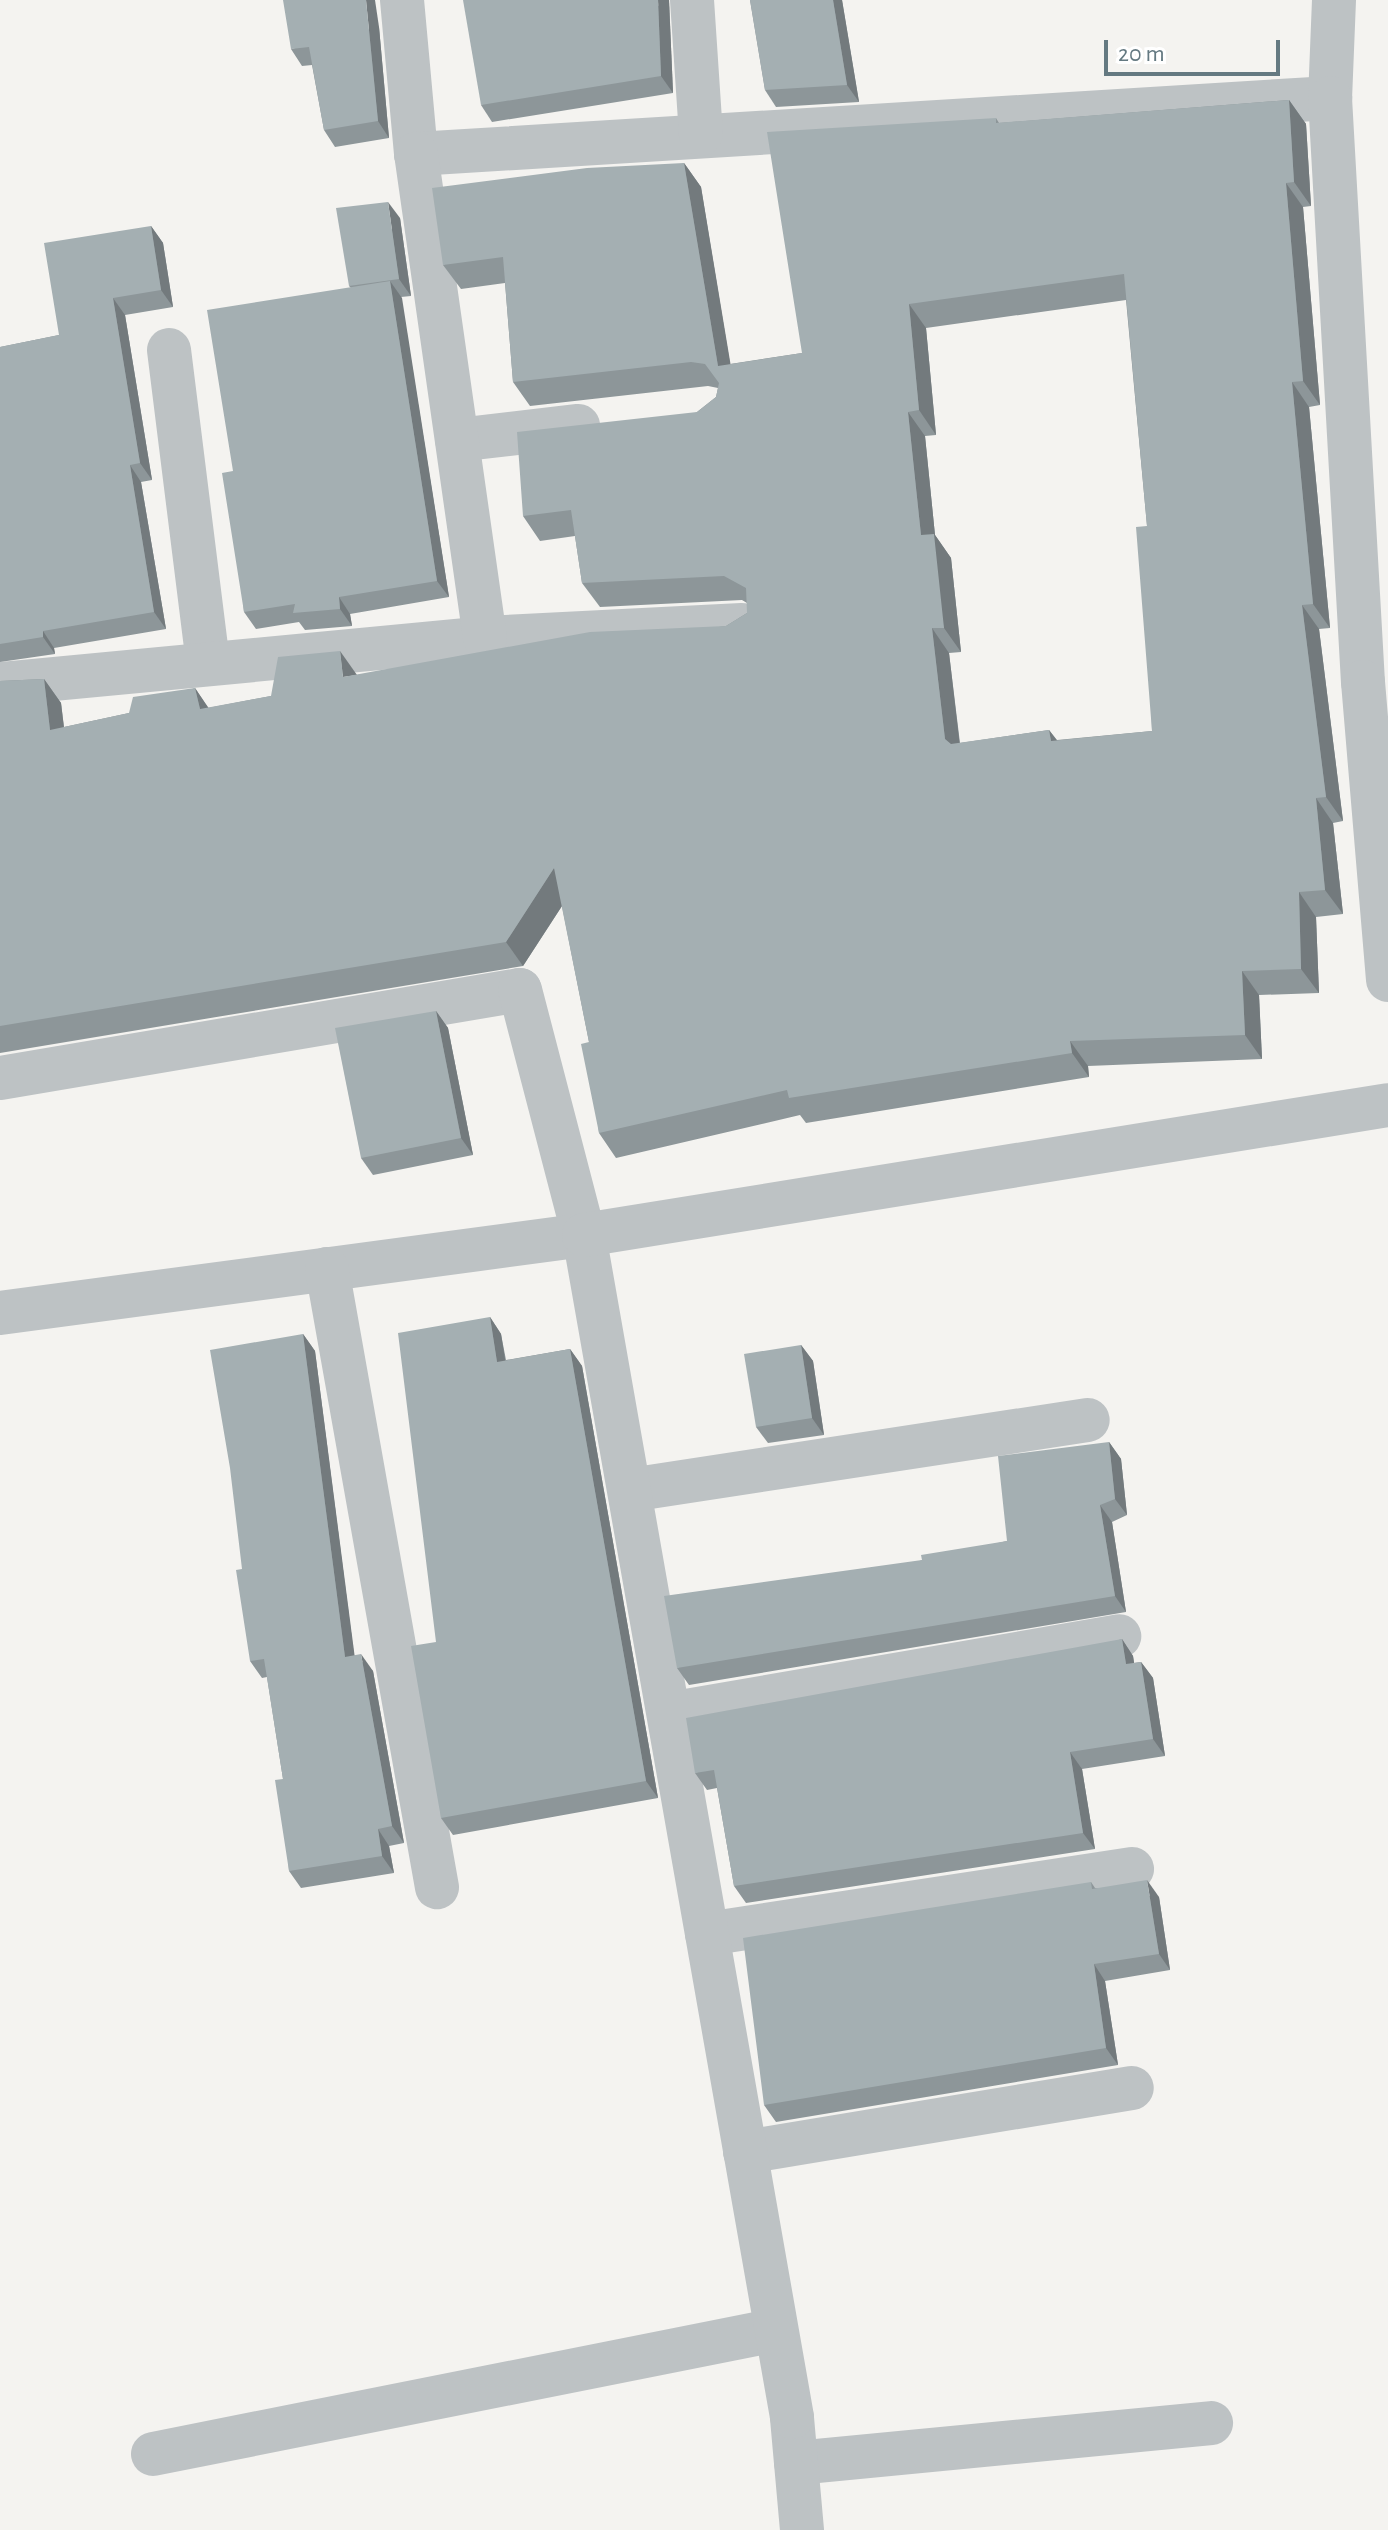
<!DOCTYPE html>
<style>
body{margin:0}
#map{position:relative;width:1388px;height:2530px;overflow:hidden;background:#f4f3f0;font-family:"Alegreya Sans",sans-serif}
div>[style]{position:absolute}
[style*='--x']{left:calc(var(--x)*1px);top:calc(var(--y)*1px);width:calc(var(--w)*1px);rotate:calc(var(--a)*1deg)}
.minor>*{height:44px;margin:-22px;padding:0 22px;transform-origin:22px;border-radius:22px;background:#bdc2c4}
.wall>*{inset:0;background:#8d9699}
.shaded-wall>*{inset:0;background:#737a7d}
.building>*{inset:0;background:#a4afb2}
span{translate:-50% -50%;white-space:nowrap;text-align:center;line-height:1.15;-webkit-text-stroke:8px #fff;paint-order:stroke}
.scale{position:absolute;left:1104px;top:40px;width:176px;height:36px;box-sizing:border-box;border:4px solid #647981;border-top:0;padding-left:10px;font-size:24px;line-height:28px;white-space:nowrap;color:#647981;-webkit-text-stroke:6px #fff;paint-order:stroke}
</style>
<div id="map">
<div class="minor">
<i style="--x:402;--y:0;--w:155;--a:84.8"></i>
<i style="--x:416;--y:154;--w:916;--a:-3.51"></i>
<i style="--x:692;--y:0;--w:134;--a:86.2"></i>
<i style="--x:1334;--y:0;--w:98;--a:92.3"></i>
<i style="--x:1330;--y:98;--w:585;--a:86.77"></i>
<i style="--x:1363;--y:682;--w:299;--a:85.2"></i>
<i style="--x:169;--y:350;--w:316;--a:82.9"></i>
<i style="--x:457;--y:440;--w:122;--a:-6.6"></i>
<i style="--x:485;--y:638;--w:257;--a:-2.9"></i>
<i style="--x:0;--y:684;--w:487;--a:-5.4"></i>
<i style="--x:485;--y:638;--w:489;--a:-98.1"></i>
<i style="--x:0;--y:1078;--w:527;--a:-9.61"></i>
<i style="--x:520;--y:990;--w:253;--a:75.4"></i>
<i style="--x:584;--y:1235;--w:589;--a:172.39"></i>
<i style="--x:327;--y:1269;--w:628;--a:79.91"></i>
<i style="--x:630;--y:1490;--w:463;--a:-8.7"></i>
<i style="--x:669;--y:1714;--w:457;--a:-9.8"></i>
<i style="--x:707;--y:1934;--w:430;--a:-8.7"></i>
<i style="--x:745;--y:2152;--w:392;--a:-9.4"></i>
<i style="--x:153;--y:2454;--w:635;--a:-11.26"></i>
<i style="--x:796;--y:2463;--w:417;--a:-5.5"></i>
<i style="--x:802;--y:2530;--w:113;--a:-95.1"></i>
<i style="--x:792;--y:2417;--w:1200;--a:-99.98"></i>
<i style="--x:584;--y:1235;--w:814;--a:-9.18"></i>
</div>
<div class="wall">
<i style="clip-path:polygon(669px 0,673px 93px,492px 122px,481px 105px)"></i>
<i style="clip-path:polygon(750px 0,842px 0,859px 102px,776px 107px,765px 90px)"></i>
<i style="clip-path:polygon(379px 27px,389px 138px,335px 147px,324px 130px,312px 65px,302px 66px,291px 49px)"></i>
<i style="clip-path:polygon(evenodd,1289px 100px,1306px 124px,1311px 206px,1303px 207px,1320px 405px,1309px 407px,1330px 628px,1319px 629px,1343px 821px,1333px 823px,1343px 914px,1316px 917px,1319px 993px,1259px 995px,1262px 1059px,1088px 1066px,1089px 1077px,806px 1123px,800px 1115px,616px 1158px,599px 1133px,589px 1042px,562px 906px,523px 966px,0 1053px,0 681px,44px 679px,61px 703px,64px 727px,129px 713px,195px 688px,208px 708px,271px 696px,357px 675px,726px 626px,747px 613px,747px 603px,742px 600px,600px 607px,582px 583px,575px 536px,540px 541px,523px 516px,697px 412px,716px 397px,718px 388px,708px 386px,530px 406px,513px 382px,505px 283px,461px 289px,443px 265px,684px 163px,701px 187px,730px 364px,802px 353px,996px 118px,999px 123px,1289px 100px,1126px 300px,1147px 526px,1152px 731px,1057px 740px,1049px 730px,960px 743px,949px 653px,961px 652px,951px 558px,935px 535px,925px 436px,936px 435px,926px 328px,1126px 300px)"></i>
<i style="clip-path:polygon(400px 218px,411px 296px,401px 297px,449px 597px,350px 614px,352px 626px,305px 630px,299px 622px,256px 629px,244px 612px,233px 471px,351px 288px,349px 286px)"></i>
<i style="clip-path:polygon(151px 226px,163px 243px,173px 307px,125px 315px,152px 480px,141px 482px,166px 629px,54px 648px,55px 654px,0 662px,0 347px,59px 335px)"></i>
<i style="clip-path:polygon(436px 1011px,448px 1028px,473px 1155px,373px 1175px,361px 1158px)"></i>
<i style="clip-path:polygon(490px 1317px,501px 1334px,506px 1360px,570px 1349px,582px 1366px,658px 1798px,453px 1835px,441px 1818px,436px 1642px)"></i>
<i style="clip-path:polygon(303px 1334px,315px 1351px,354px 1655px,373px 1671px,404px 1843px,389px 1846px,394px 1873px,301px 1888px,289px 1871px,283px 1779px,267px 1677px,262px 1678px,250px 1661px)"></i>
<i style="clip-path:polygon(801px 1345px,813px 1361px,824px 1435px,768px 1443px,756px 1427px)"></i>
<i style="clip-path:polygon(1109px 1442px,1121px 1459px,1127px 1515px,1112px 1522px,1126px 1612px,689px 1685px,677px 1668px,922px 1560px,1007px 1541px)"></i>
<i style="clip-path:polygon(1122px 1639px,1133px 1656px,1134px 1663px,1141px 1662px,1153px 1678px,1165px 1756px,1082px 1769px,1095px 1849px,746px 1903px,734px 1886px,717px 1788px,707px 1790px,695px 1773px)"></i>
<i style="clip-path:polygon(1091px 1882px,1095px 1888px,1159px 1897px,1170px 1970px,1105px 1981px,1118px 2065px,776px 2122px,764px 2105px)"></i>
</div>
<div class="shaded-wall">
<i style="clip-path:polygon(366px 0,375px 0,379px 27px,389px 138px,378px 121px)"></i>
<i style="clip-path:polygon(658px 0,669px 0,673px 93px,661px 76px)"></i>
<i style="clip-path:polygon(833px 0,842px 0,859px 102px,847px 85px)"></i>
<i style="clip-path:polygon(1289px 100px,1306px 124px,1311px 206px,1294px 182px)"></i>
<i style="clip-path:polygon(684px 163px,701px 187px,735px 391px,718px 366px)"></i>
<i style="clip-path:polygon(1286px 183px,1303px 207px,1320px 405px,1303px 381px)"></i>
<i style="clip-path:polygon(388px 202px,400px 218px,411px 296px,399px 279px)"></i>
<i style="clip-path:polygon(151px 226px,163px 243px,173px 307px,161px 290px)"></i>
<i style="clip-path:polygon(390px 281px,402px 298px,449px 597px,437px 581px)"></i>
<i style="clip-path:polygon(113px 298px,125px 315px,152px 480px,140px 463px)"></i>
<i style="clip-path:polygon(909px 304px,926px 328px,936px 435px,919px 410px)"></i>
<i style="clip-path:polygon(1292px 382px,1309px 407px,1330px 628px,1313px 604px)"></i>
<i style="clip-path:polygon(908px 412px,925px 436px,935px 535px,951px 558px,961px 652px,944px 628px,921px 535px)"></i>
<i style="clip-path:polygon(130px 465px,141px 482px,166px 629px,154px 612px)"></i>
<i style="clip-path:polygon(339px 597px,350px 614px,352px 626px,340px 609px)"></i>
<i style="clip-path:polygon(1302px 605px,1319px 629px,1343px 821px,1326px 797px)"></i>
<i style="clip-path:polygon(932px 628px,949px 653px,962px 764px,945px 739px)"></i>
<i style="clip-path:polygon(43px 631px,54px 648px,55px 654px,43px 637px)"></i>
<i style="clip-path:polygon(340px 651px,357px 675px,343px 677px)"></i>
<i style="clip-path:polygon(44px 679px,61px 703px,67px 754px,50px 730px)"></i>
<i style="clip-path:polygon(195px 688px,212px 713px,200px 709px)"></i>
<i style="clip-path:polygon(1049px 730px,1067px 754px,1051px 741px)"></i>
<i style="clip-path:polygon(1316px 798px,1333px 823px,1343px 914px,1325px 890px)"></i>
<i style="clip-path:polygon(554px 868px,571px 892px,523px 966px,506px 942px)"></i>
<i style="clip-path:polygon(1299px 892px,1316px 917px,1319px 993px,1301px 969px)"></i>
<i style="clip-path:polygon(1242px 971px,1259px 995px,1262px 1059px,1245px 1035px)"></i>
<i style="clip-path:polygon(436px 1011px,448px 1028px,473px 1155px,461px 1138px)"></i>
<i style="clip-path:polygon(1070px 1041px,1088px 1066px,1089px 1077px,1072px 1053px)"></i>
<i style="clip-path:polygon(490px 1317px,501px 1334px,508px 1378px,497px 1362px)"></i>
<i style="clip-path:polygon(303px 1334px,315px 1351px,357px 1674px,345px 1657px)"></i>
<i style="clip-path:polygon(801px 1345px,813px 1361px,824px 1435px,812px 1418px)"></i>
<i style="clip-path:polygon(570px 1349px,582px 1366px,658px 1798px,646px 1781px)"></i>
<i style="clip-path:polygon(1109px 1442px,1121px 1459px,1127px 1515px,1115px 1499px)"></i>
<i style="clip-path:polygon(1100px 1505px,1112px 1522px,1126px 1612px,1115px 1596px)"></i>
<i style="clip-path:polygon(1122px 1639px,1133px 1656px,1137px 1681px,1126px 1664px)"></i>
<i style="clip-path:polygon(361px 1654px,373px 1671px,404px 1843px,392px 1826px)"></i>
<i style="clip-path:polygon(1141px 1662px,1153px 1678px,1165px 1756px,1153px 1739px)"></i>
<i style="clip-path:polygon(1070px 1752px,1082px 1769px,1095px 1849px,1083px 1833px)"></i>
<i style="clip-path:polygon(378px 1829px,389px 1846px,394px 1873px,382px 1856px)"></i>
<i style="clip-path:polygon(1147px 1880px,1159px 1897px,1170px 1970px,1159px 1954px)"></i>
<i style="clip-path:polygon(1094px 1964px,1105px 1981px,1118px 2065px,1106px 2048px)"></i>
</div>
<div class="building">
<i style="clip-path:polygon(283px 0,366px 0,378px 121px,324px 130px,309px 47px,291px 49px)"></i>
<i style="clip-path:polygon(463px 0,658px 0,661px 76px,481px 105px)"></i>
<i style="clip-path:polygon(750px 0,833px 0,847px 85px,765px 90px)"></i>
<i style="clip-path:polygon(evenodd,1289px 100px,1294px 182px,1286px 183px,1303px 381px,1292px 382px,1313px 604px,1302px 605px,1326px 797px,1316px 798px,1325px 890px,1299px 892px,1301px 969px,1242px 971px,1245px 1035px,1070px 1041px,1072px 1053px,789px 1098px,787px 1090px,599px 1133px,581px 1044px,589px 1042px,554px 868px,506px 942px,0 1026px,0 681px,44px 679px,50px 730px,129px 713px,133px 697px,195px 688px,200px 709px,271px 696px,278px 657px,340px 651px,343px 677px,590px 632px,726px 626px,747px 613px,746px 588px,724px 576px,582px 583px,571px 510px,523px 516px,517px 432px,697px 412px,716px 397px,719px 383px,705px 364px,691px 362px,513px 382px,503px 257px,443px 265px,432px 188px,587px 168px,684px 163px,718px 366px,802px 353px,767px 132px,996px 118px,996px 123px,1289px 100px,1124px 274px,1147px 526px,1136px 527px,1152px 731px,1051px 741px,1049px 730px,951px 744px,945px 739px,932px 628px,944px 628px,934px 534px,921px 535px,908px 412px,919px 410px,909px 304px,1124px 274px)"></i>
<i style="clip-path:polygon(388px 202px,399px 279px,349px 286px,336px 208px)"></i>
<i style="clip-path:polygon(151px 226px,161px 290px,113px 298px,140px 463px,130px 465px,154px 612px,43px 631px,43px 637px,0 644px,0 347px,59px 335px,44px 243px)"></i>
<i style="clip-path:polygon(390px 281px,437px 581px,339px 597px,340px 609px,293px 613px,295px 604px,244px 612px,222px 473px,233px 471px,207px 310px)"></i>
<i style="clip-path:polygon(436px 1011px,461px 1138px,361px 1158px,335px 1028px)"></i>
<i style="clip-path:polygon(490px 1317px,497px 1362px,570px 1349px,646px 1781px,441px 1818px,411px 1646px,436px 1642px,398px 1333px)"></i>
<i style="clip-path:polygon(303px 1334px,345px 1657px,361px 1654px,392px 1826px,378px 1829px,382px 1856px,289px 1871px,275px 1780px,283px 1779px,264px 1659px,250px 1661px,236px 1570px,242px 1569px,230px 1468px,210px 1350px)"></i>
<i style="clip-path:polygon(801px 1345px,812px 1418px,756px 1427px,744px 1354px)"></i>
<i style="clip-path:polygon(1109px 1442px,1115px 1499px,1100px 1505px,1115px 1596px,677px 1668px,664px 1596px,922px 1560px,921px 1555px,1007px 1541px,998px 1456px)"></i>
<i style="clip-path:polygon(1122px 1639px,1126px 1664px,1141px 1662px,1153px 1739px,1070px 1752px,1083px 1833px,734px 1886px,714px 1770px,695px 1773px,686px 1718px)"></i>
<i style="clip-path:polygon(1147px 1880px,1159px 1954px,1094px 1964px,1106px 2048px,764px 2105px,743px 1938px,1091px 1882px,1092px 1889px)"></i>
</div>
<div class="scale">20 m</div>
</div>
